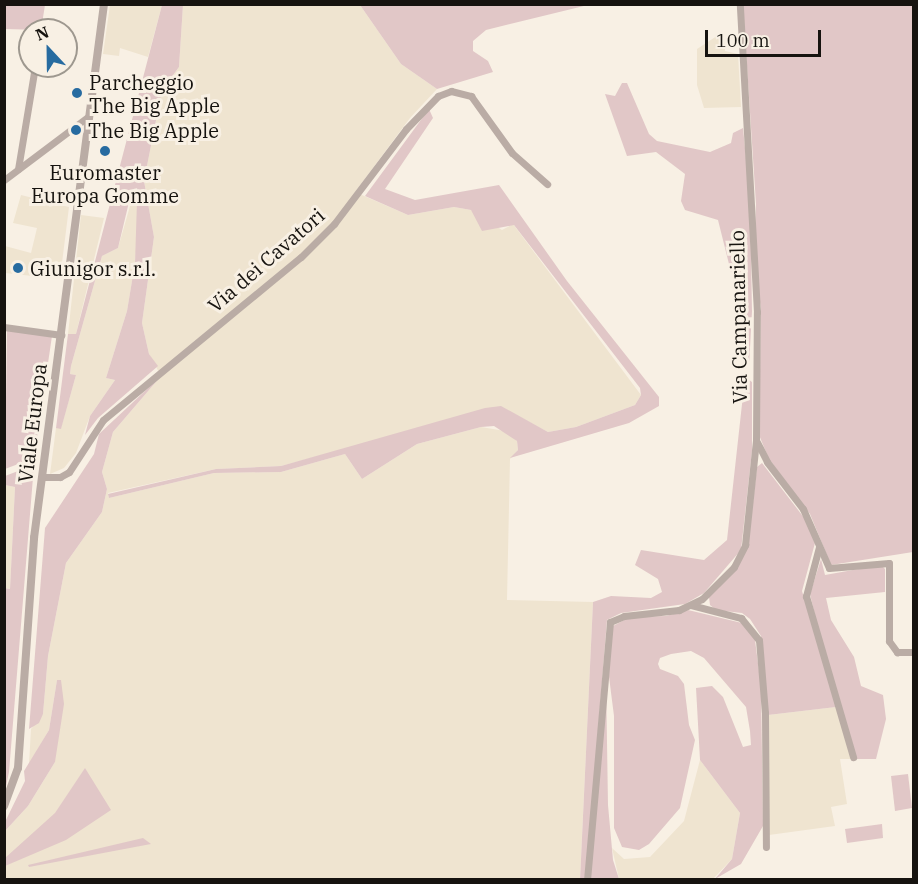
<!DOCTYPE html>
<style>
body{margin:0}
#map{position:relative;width:918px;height:884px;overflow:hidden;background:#f8f0e4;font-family:"IBM Plex Serif",serif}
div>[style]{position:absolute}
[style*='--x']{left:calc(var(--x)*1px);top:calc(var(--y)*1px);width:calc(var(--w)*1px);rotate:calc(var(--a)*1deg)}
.built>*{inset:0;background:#efe4d0}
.green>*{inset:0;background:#e1c7c7}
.minor>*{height:7px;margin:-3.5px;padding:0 3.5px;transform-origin:3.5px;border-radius:3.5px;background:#baaca5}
.tertiary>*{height:8px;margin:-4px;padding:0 4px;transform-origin:4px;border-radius:4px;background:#baaca5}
.dots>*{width:16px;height:16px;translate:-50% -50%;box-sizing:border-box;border:3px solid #f8f0e4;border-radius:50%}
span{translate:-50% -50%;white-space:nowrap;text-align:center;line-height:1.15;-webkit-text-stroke:6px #f8f0e4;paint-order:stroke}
.poi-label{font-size:20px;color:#16130f}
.left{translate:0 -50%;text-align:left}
.street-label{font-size:20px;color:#16130f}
.frame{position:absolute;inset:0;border:6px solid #16130f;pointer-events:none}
.north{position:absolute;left:18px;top:18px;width:60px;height:60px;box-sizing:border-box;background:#f8f0e4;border:2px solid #9e988f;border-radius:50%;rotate:338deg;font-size:16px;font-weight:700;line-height:24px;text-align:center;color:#16130f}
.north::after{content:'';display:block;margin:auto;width:21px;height:27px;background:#276ba0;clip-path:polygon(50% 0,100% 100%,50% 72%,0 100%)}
.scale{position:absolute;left:705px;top:30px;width:116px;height:27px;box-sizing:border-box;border:3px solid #16130f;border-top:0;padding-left:8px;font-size:18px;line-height:21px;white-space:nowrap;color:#16130f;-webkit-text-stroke:4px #f8f0e4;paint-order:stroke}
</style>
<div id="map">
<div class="built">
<i style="clip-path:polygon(110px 5px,162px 5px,148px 57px,120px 48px,119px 56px,103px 54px)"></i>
<i style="clip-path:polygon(183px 5px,360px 5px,401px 64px,437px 89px,410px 118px,355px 192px,408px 215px,454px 207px,471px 210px,502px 230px,513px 224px,641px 395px,635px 405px,576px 427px,548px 432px,501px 407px,281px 466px,216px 469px,108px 493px,109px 498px,214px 473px,281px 472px,345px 454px,362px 479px,417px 444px,481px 427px,505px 431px,517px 441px,518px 450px,510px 459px,507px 600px,593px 602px,580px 879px,5px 880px,5px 831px,28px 806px,55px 762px,57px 680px,49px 730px,29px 764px,31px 729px,43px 714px,48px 656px,66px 563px,102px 512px,107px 489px,102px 472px,113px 432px,161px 376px,149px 354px,142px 323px,154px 237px,144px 181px,162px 90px,179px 67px)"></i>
<i style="clip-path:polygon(723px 32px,725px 51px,738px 54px,741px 107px,704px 108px,697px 85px,697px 49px)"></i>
<i style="clip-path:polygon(21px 195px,69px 207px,60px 279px,5px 273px,5px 246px,31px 253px,37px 228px,13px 223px)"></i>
<i style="clip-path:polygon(132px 199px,137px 201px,139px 217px,135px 263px,127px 311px,106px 378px,115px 380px,90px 416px,76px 453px,64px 468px,50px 474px,56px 428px,61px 428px,76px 375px,70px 374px,71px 366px,102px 256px,118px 248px)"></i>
<i style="clip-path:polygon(81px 215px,104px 218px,76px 334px,68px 334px)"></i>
<i style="clip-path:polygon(5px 485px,15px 487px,10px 589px,5px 588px)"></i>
<i style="clip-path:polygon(836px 707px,851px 759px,840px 759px,847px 804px,831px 807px,835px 826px,769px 835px,768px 715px)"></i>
<i style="clip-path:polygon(700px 760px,740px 813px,732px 859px,713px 879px,619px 879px,612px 848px,624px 859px,650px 857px,684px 821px)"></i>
</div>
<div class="green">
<i style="clip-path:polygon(4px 5px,45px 5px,41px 30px,5px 29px)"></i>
<i style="clip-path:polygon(162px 5px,183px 5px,179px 67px,162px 90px,144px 181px,154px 237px,142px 323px,149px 354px,158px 366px,98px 418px,85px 435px,90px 416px,115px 380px,106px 378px,127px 311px,135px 263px,137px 201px,129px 202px,118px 248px,102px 256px,71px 366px,70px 374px,76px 375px,61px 429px,56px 428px,68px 334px,76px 334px)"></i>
<i style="clip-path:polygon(360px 5px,360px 4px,588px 5px,486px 30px,473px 41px,473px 51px,488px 61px,493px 72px,437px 89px,401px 64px)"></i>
<i style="clip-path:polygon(743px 5px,913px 5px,913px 552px,831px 565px,810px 514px,769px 459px,759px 435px,761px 307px,754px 274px,756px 204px)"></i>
<i style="clip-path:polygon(622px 83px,627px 83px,649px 134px,657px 141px,710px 152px,731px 143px,733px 133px,743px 128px,750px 198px,752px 311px,749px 366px,746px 332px,718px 220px,685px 210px,681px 201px,685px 174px,656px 152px,627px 156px,605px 94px,615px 96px)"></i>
<i style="clip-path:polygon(429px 109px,433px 118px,385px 189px,415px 200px,499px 185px,567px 281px,659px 397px,659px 406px,629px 423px,510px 458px,518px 450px,517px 441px,494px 426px,481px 427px,417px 444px,362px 479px,345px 454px,281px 472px,214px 473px,109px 498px,108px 494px,216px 469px,281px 466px,485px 408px,501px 406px,548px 432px,576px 427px,635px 405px,641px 395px,640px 388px,514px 225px,482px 231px,471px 210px,454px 207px,408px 215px,365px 196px)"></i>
<i style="clip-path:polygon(7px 329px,52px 336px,34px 458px,5px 469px)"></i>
<i style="clip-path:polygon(161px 376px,113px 432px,102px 472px,107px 489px,102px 512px,66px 563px,48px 656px,43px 714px,39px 723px,29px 729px,45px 528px,94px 454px,99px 434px)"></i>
<i style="clip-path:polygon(745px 377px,752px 382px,752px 451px,741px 550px,704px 593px,685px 604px,621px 613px,607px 620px,586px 879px,580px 880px,593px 602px,611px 596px,651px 598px,662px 592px,658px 579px,635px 565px,641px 550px,704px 560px,727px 540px)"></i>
<i style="clip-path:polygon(762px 463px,805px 519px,815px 543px,802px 591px,836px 707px,768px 715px,761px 636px,750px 619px,742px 613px,716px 610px,710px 605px,709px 597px,728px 578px,748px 546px,757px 467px)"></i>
<i style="clip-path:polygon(34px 465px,9px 772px,5px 791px,4px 588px,10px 589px,15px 487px,5px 485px,5px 476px)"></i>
<i style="clip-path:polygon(821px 559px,825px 575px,881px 565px,885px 569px,885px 592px,826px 598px,831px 620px,854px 657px,861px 686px,883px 695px,886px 719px,876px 759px,855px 759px,824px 654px,810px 594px)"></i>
<i style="clip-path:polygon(688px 610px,746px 624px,755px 640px,761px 687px,763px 826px,741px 864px,715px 879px,732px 859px,740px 813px,700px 760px,696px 688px,712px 686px,723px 697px,743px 747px,751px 745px,750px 731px,746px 707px,704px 658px,691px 651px,671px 654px,660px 658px,658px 664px,660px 669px,678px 676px,684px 684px,689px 725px,695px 740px,680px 808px,649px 844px,639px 850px,622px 847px,614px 828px,614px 716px,608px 669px,613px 626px,630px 617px,666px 616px)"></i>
<i style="clip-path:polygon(606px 678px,608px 805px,613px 860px,619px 879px,590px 880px)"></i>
<i style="clip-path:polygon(57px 680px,61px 680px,64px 704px,55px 762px,28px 806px,5px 831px,5px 822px,25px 781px,24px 771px,49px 730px)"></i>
<i style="clip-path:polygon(85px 768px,111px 810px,66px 840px,5px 866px,5px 858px,55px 813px)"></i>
<i style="clip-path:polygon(908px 774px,912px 808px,895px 811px,891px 776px)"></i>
<i style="clip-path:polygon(882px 824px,883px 838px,847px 843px,845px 829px)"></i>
<i style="clip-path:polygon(143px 838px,151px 844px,29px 867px,28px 865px)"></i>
</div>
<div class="minor">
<i style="--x:18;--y:169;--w:104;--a:-80.6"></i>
<i style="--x:4;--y:180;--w:106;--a:-37"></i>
<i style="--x:4;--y:327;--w:58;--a:8"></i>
<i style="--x:757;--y:442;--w:22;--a:63"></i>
<i style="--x:767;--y:462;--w:59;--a:52.5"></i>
<i style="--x:803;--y:509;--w:64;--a:66.2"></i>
<i style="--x:829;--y:568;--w:60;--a:-4.8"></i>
<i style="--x:889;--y:563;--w:78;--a:90"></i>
<i style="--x:889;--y:641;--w:14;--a:54"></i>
<i style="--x:897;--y:652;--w:17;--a:0"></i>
<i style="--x:42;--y:477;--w:18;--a:0"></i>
<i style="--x:60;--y:477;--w:10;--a:-29"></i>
<i style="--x:69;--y:472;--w:62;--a:-56.8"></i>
<i style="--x:103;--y:420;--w:256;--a:-39.5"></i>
<i style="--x:301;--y:257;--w:47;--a:-45"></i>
<i style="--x:334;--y:224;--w:119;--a:-52.8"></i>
<i style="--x:406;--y:129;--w:46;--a:-45.9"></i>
<i style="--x:438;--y:96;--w:14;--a:-21"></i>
<i style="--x:451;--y:91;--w:21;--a:14"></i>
<i style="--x:471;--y:96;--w:70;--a:54.3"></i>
<i style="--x:512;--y:153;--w:47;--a:41.5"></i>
<i style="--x:819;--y:547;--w:51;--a:104.9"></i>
<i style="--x:806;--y:596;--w:168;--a:73.7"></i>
<i style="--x:691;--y:605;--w:52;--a:14.6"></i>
<i style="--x:741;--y:618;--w:28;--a:51"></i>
<i style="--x:759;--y:640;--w:73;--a:85.3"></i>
<i style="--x:765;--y:713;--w:134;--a:89.6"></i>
<i style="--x:587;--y:880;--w:259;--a:-84.9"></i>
<i style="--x:610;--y:622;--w:15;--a:-23"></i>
<i style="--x:624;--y:616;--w:55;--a:-6.2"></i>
<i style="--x:679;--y:610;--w:25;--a:-26"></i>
<i style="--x:702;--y:599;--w:45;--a:-45"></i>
<i style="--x:734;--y:567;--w:25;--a:-63"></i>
<i style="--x:745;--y:545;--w:106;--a:-84"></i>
<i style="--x:756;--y:440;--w:128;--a:-89.6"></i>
<i style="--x:757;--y:312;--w:308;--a:-93.2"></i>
</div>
<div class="tertiary">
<i style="--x:4;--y:806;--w:40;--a:-69.8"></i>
<i style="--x:18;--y:768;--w:231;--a:-86"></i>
<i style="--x:34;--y:538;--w:539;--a:-82.53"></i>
</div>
<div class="dots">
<i style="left:77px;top:93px;background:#276ba0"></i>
<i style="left:76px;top:130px;background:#276ba0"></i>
<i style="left:105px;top:151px;background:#276ba0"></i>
<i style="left:18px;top:268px;background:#276ba0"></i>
</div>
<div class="poi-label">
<span class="left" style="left:89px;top:94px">Parcheggio<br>The Big Apple</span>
<span class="left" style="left:88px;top:130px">The Big Apple</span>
<span style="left:105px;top:184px">Euromaster<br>Europa Gomme</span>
<span class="left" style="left:30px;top:268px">Giunigor s.r.l.</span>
</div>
<div class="street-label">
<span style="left:266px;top:260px;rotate:-41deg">Via dei Cavatori</span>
<span style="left:738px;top:317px;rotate:-91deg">Via Campanariello</span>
<span style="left:32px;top:423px;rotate:-83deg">Viale Europa</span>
</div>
<div class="frame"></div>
<div class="north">N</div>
<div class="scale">100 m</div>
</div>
